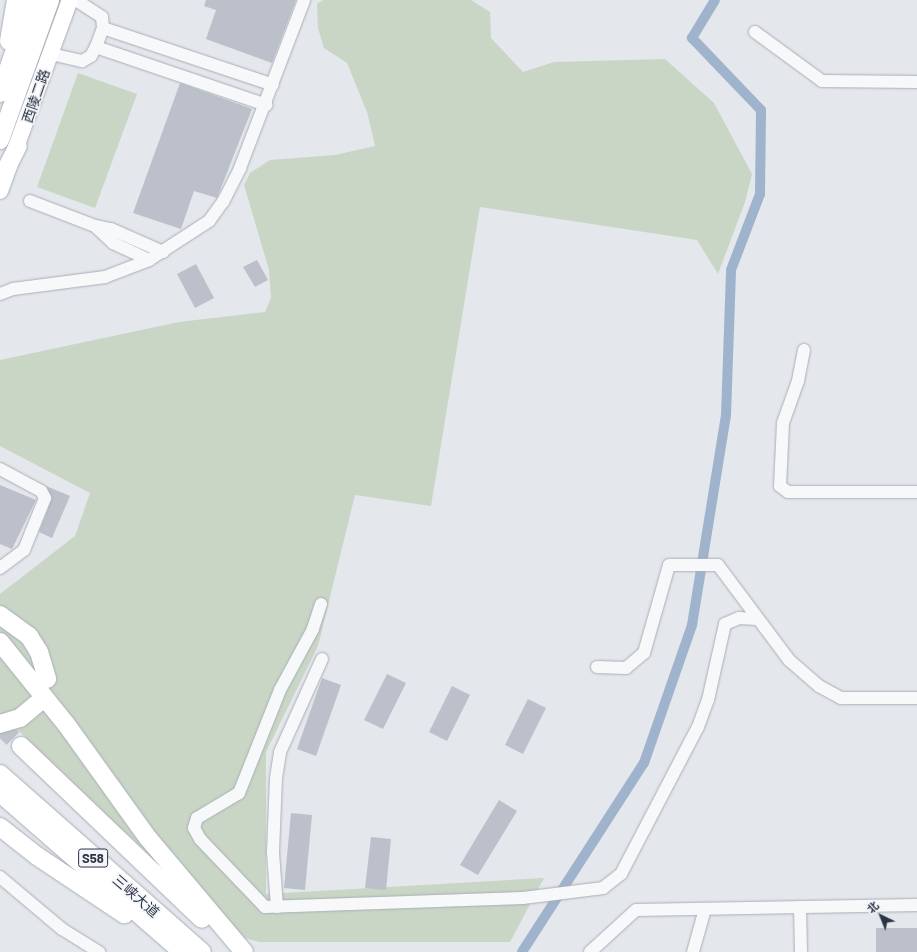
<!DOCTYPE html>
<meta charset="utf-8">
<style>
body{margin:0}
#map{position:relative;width:917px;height:952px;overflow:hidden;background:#e4e7ec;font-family:Barlow,"Noto Sans SC",sans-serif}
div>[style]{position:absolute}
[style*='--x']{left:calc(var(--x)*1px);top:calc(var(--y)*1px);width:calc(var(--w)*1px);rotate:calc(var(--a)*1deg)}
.green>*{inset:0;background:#c9d6c5}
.canal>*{height:10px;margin:-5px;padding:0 5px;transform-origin:5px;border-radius:5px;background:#9fb4cc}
.building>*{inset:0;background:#bbc0ca}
.highway-tunnel>*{height:18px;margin-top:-9px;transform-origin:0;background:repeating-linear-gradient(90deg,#bfc3cb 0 18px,transparent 0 27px)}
.roads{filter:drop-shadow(0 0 1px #a9aeb7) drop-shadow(0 0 1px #a9aeb7)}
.minor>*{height:12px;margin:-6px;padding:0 6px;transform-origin:6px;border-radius:6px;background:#f7f8fa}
.major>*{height:16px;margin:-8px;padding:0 8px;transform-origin:8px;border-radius:8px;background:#fff}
.highway>*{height:18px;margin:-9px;padding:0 9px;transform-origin:9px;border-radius:9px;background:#fff}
span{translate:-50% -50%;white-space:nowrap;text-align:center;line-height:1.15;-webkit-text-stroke:3.5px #f4f6f9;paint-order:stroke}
.shield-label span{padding:1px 3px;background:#f4f6f9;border:1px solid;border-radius:3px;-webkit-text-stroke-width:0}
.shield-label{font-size:13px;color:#2b3445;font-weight:700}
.street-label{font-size:14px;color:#2b3445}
.north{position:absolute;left:861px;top:896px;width:40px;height:40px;-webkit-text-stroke:3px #f4f6f9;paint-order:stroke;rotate:317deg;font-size:11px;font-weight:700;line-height:16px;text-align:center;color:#2b3445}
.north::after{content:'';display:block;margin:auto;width:14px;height:18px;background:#2b3445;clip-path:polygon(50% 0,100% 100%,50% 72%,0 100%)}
</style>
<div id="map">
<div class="green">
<i style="clip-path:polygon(323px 0,471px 0,490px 12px,491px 38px,523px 72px,554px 62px,665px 59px,714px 103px,752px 174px,745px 202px,718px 274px,697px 240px,480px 207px,431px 506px,355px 495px,318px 646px,266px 752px,266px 894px,544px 878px,510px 942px,259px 942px,245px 938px,119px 827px,0 713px,0 594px,75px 536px,90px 493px,0 446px,0 360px,179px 322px,265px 312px,271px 298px,269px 270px,244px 185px,250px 173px,270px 160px,335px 155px,375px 146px,367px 112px,347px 63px,324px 48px,318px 28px,317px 4px)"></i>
<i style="clip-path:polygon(78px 73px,137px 94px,95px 208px,37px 187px)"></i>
</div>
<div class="canal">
<i style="--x:522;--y:952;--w:225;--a:-57.2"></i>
<i style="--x:644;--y:763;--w:146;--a:-70.8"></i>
<i style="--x:692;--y:625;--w:213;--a:-80.8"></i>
<i style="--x:726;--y:415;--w:145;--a:-88"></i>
<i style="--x:731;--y:270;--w:81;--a:-69.1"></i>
<i style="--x:760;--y:194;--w:84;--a:-89.3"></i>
<i style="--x:761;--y:110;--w:100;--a:-133.8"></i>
<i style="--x:692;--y:38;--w:44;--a:-58.8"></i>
</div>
<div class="building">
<i style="clip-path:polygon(206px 0,296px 0,272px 63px,206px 39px,216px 10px,204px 6px)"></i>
<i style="clip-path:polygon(180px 83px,252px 109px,217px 198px,194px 191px,181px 229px,133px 213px)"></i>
<i style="clip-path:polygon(257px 260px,268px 280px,255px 287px,243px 267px)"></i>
<i style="clip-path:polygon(196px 264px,214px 298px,195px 308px,177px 274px)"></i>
<i style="clip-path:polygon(0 485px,36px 500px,12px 549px,0 544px)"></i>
<i style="clip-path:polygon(46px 486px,70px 496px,52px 538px,39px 532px,52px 498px)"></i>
<i style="clip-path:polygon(387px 674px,406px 683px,383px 729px,364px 720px)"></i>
<i style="clip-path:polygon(322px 678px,341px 685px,316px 756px,297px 749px)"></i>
<i style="clip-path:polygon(452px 686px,470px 695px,447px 741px,429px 732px)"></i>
<i style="clip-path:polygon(528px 699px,546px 708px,523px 754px,505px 745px)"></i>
<i style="clip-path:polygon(499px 800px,517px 811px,478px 875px,460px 865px)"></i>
<i style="clip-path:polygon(291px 813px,312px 815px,305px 890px,284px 888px)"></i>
<i style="clip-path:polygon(371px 837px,391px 839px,386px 890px,365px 888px)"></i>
<i style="clip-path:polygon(876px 928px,917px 928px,917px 952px,876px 952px)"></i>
</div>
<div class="highway-tunnel">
<i style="--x:0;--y:726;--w:29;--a:44"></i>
</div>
<div class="roads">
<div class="minor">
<i style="--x:103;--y:28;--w:179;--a:18.5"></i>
<i style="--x:755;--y:32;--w:83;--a:36.2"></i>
<i style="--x:822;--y:81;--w:95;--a:0.6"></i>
<i style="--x:96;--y:47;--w:180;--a:18.8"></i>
<i style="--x:51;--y:54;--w:32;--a:13"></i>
<i style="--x:82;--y:61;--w:10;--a:-29"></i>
<i style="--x:91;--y:56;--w:10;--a:-61"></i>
<i style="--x:96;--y:47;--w:20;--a:-70"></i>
<i style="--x:103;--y:28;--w:11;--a:-95"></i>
<i style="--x:102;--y:17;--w:31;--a:-147"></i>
<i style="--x:30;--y:201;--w:70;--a:21"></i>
<i style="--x:95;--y:226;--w:16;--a:11"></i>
<i style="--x:111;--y:229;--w:57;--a:23.9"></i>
<i style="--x:95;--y:226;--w:25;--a:43"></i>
<i style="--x:113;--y:243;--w:40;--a:25"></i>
<i style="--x:0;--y:294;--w:14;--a:-21"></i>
<i style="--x:13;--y:289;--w:93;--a:-7.4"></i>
<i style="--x:105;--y:277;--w:47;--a:-21.1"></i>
<i style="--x:149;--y:260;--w:72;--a:-33"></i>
<i style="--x:209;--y:221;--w:24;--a:-54"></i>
<i style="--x:223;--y:202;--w:38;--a:-63"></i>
<i style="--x:240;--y:168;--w:180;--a:-69.1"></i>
<i style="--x:804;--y:350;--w:32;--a:101"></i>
<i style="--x:798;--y:381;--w:45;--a:109.7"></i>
<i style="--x:783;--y:423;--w:63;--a:92.7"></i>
<i style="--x:780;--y:486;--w:10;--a:37"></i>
<i style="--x:788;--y:492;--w:129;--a:0"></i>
<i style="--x:0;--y:469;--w:47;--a:28.2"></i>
<i style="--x:41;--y:491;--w:8;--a:60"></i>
<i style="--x:45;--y:498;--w:56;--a:112"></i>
<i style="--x:24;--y:550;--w:30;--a:143"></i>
<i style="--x:321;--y:604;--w:26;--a:108"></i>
<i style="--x:313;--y:629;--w:69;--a:118.4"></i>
<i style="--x:280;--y:690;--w:111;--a:111.7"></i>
<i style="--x:239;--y:793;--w:49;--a:149.2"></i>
<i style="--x:197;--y:818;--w:10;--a:107"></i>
<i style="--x:194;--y:828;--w:13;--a:61"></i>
<i style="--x:200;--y:839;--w:94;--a:46.3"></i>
<i style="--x:265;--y:907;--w:258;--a:-2"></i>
<i style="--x:523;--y:898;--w:81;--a:-7.1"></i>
<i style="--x:603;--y:888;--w:23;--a:-38"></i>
<i style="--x:621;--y:874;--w:166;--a:-62.4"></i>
<i style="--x:698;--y:727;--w:29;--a:-70"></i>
<i style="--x:708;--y:700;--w:78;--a:-77.4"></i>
<i style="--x:725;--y:624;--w:15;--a:-23"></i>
<i style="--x:739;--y:618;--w:17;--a:3"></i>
<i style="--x:597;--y:667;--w:29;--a:2"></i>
<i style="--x:626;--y:668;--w:23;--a:-40"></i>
<i style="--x:644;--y:653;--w:91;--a:-74.1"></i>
<i style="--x:669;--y:565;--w:49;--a:0"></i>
<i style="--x:718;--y:565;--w:119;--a:53.2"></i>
<i style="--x:789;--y:660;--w:40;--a:41"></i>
<i style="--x:819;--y:686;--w:25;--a:29"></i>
<i style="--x:841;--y:698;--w:76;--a:0"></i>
<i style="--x:0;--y:877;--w:81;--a:40"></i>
<i style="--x:62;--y:929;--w:44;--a:31.9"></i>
<i style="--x:277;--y:907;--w:55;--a:-94.2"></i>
<i style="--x:273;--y:852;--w:74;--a:-87.7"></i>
<i style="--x:276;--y:778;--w:26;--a:-81"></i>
<i style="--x:280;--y:752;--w:102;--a:-65.7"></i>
<i style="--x:800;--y:907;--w:45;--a:88.7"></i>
<i style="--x:590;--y:952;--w:62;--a:-42.4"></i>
<i style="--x:636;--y:910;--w:281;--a:-1"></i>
<i style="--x:693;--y:952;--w:45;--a:-74.4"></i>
</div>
<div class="major">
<i style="--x:0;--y:191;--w:203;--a:-69.9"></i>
</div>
<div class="highway">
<i style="--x:9;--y:41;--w:42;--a:-80.3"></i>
<i style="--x:0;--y:93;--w:98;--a:-71"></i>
<i style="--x:0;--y:140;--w:149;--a:-70.3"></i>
<i style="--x:0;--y:181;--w:39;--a:-63"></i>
<i style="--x:0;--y:615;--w:36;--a:36"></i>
<i style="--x:29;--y:636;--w:19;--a:58"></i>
<i style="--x:39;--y:652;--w:28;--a:73"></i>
<i style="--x:0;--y:642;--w:105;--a:51.2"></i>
<i style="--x:66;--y:724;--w:140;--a:54.3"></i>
<i style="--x:148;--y:838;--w:149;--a:49.9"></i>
<i style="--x:0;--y:724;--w:21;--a:-17"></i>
<i style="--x:20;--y:718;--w:26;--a:-40"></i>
<i style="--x:21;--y:746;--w:250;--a:43.7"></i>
<i style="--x:0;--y:774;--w:269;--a:41.4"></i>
<i style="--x:0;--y:793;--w:242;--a:41.1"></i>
<i style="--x:0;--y:827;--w:47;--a:38.1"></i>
<i style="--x:37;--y:856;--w:105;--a:33.7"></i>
</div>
</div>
<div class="shield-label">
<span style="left:93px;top:858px">S58</span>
</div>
<div class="street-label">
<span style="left:36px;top:96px;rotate:-71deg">西陵二路</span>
<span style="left:136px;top:896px;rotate:41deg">三峡大道</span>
</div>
<div class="north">北</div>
</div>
